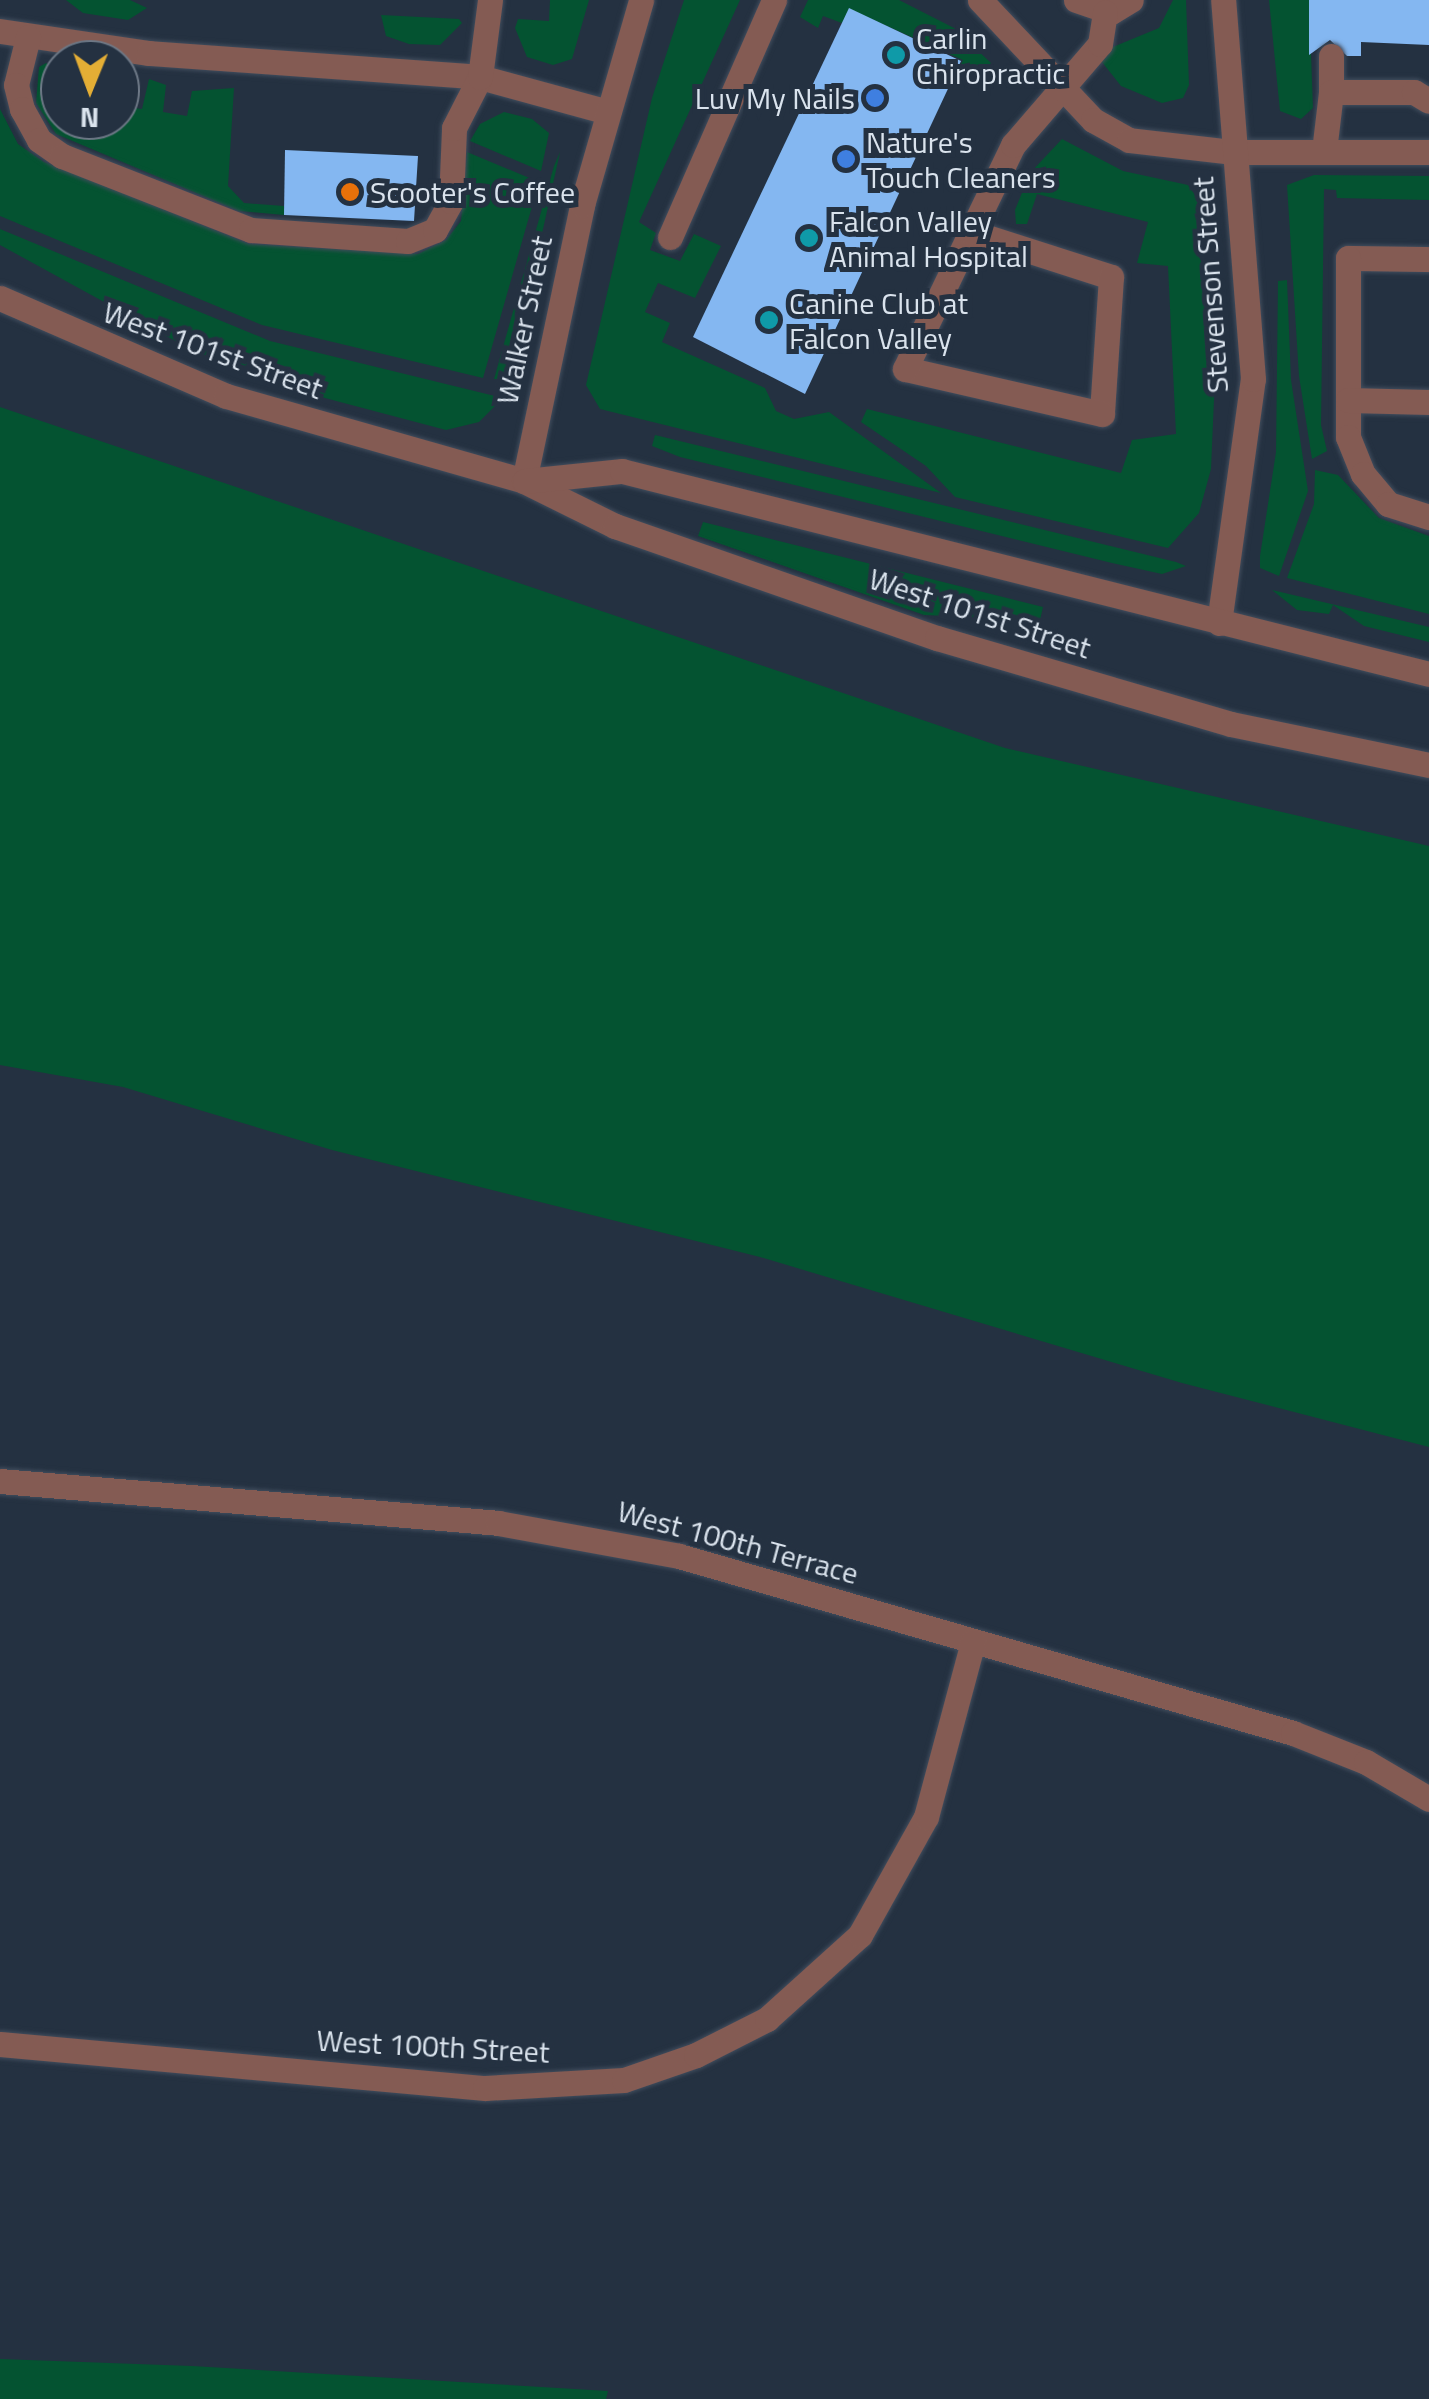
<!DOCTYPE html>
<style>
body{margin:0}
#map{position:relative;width:1429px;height:2399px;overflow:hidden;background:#243141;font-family:"Titillium Web",sans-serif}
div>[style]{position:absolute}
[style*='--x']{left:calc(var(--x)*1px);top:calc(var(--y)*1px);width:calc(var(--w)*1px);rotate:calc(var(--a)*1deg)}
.green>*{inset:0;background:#045331}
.building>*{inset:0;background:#84b7f1}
.roads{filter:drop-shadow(0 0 2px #414d5d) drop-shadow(0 0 2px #414d5d)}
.service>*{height:25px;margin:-12.5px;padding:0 12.5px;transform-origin:12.5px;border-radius:12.5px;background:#845b53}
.minor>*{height:25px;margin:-12.5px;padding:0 12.5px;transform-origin:12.5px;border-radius:12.5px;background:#845b53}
.tertiary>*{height:25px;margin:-12.5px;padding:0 12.5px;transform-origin:12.5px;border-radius:12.5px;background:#845b53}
.dots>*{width:28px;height:28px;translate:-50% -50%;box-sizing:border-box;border:5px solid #243141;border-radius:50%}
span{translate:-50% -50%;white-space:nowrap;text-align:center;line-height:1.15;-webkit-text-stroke:10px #243141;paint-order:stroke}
.poi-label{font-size:30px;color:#dae3ed}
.left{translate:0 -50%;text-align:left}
.right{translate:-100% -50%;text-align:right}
.street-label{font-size:30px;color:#dae3ed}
.north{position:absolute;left:40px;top:40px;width:100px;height:100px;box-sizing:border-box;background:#243141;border:2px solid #6d7886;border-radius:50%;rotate:181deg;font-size:28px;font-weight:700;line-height:40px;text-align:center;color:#dae3ed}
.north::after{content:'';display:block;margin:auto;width:35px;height:45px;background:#e4ae35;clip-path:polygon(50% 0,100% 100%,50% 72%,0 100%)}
</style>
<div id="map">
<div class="green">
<i style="clip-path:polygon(66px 0,130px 0,147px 8px,128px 20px,83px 13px)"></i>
<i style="clip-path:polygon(550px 0,589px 0,572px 59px,553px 65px,527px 57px,515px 28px,518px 19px,549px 21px)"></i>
<i style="clip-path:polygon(684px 0,740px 0,639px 222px,656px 233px,650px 250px,680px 261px,694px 234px,721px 246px,695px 298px,658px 283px,645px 312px,670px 323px,662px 342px,765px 388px,776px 411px,794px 419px,829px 412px,941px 493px,600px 409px,586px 385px,652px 98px)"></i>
<i style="clip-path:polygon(808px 0,899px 0,954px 28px,991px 63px,972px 87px,953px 81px,963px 60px,849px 9px,842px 23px,823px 16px,818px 28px,800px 17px)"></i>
<i style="clip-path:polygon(1173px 0,1186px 0,1189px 85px,1183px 98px,1162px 103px,1121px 86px,1102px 62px,1108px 49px,1159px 28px)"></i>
<i style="clip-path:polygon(1269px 0,1309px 0,1313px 108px,1301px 119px,1280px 111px)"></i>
<i style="clip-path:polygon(381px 15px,459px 19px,462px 23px,440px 45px,409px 44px,386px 36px)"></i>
<i style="clip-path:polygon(46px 63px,53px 68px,49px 94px,60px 96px,60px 120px,120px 120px,120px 106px,142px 109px,149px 79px,166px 85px,163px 112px,187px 116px,192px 91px,234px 88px,228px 186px,244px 203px,284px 206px,284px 215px,239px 211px,56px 134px,36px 103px,39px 67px)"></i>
<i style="clip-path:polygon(0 109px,18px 144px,44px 162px,249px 244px,418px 254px,446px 240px,461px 221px,467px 152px,539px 182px,483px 378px,262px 325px,0 216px)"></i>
<i style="clip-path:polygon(504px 112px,532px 119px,549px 133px,541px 171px,470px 141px,480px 124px)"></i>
<i style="clip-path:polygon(1062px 139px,1123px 171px,1188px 185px,1201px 204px,1199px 257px,1211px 281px,1216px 353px,1211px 469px,1199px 513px,1168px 548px,955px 497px,926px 466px,861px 422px,867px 409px,1121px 473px,1132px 440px,1176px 434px,1168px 266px,1137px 263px,1148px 222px,1037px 194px,1027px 224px,1016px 224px,1015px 210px,1030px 173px)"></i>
<i style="clip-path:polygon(560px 152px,510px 379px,494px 379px,554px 166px)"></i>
<i style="clip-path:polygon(1314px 175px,1429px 176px,1429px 200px,1337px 198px,1336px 190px,1324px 189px,1321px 425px,1327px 451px,1312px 459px,1299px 376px,1287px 185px)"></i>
<i style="clip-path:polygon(0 229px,270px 341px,503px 398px,479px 422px,446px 430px,306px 393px,230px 365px,229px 350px,215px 346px,210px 357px,190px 349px,0 245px)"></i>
<i style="clip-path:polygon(1287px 280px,1291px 380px,1308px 491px,1279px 576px,1260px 568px,1260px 556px,1276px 452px,1278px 281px)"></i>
<i style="clip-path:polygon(0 407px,1005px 748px,1429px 846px,1429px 1447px,1182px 1383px,760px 1257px,332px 1150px,123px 1087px,0 1065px)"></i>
<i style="clip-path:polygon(655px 435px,1176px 562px,1186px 566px,1162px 574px,1112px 563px,680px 457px,652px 446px)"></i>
<i style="clip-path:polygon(1315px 470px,1338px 475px,1379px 518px,1429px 536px,1429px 614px,1287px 578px,1314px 504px)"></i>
<i style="clip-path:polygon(703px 522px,1043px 607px,1040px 620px,924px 615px,698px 536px)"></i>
<i style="clip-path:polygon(1272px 590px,1429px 627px,1429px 642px,1364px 626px,1333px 605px,1329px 614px,1297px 610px)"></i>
<i style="clip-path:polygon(0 2359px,192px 2366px,608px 2391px,606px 2399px,0 2399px)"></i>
</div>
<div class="building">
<i style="clip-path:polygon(1309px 0,1429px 0,1429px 45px,1361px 42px,1361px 56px,1347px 56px,1330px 40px,1309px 55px)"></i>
<i style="clip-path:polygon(849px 8px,961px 61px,805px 394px,693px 337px)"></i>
<i style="clip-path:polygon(285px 150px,418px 156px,414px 221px,284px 215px)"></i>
</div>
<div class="roads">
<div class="service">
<i style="--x:1076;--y:0;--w:37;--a:19"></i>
<i style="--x:1111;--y:12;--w:23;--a:-31"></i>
<i style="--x:0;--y:31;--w:151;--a:8.4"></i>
<i style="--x:149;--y:53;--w:332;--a:4.1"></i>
<i style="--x:480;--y:77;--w:133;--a:15.3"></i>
<i style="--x:28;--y:37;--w:49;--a:104"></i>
<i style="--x:16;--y:85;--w:25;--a:76"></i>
<i style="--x:22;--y:109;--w:35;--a:61"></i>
<i style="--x:39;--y:140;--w:28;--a:35"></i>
<i style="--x:62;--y:156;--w:203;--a:21.4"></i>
<i style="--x:251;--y:230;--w:157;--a:4"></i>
<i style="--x:408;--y:241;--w:29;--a:-22"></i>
<i style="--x:435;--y:230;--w:33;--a:-61"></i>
<i style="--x:451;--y:201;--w:73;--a:-87.6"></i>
<i style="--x:454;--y:128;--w:57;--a:-63"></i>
<i style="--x:480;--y:77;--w:78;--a:-82.6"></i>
<i style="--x:1331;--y:92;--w:36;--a:-90"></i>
<i style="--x:1324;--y:151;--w:59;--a:-83.2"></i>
<i style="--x:1331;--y:92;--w:83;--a:0"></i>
<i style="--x:1414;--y:92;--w:17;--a:31"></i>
<i style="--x:1232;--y:152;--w:197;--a:0"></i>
<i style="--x:971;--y:232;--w:147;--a:17.8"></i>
<i style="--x:1111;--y:277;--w:137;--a:93.8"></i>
<i style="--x:1102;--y:414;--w:202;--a:-167.1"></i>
<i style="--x:905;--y:369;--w:152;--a:-64.3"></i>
<i style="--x:971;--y:232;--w:97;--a:-64.2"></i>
<i style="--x:1013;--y:145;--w:133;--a:-49.3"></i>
<i style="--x:1100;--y:44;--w:32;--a:-81"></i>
<i style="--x:670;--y:237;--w:259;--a:-66.3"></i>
<i style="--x:1429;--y:259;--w:81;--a:-179.3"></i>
<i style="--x:1348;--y:258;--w:179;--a:90"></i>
<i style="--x:1348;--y:437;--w:40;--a:68"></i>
<i style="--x:1363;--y:474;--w:39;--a:50"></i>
<i style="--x:1388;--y:504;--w:43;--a:17.6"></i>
<i style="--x:1348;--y:400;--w:81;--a:1.4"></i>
</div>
<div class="minor">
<i style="--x:980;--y:0;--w:165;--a:46.7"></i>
<i style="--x:1093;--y:120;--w:41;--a:29.1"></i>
<i style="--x:1129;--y:140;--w:104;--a:6.6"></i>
<i style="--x:524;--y:481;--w:282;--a:-78.1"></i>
<i style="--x:582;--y:205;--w:213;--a:-73.9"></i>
<i style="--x:1219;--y:623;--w:246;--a:-82.1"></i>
<i style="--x:1253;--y:379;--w:380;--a:-94.5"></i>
<i style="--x:0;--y:1481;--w:500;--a:4.8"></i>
<i style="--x:498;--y:1523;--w:184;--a:10.3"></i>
<i style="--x:679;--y:1556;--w:639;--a:16.08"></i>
<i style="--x:1293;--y:1733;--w:79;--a:21.7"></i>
<i style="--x:1366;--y:1762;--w:73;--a:30.4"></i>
<i style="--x:0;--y:2044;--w:487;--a:5.2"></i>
<i style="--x:485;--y:2088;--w:139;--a:-3.3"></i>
<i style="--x:624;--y:2080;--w:76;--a:-19.1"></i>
<i style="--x:696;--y:2055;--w:80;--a:-26.9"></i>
<i style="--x:767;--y:2019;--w:125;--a:-42.1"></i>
<i style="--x:860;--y:1935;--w:135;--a:-60.8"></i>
<i style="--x:926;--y:1817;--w:182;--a:-75"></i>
</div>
<div class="tertiary">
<i style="--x:0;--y:298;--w:246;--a:23.4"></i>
<i style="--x:226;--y:396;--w:310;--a:15.9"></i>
<i style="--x:524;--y:481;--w:102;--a:26.3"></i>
<i style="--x:615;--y:526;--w:341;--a:19.2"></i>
<i style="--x:937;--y:638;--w:306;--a:16.3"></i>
<i style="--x:1231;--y:724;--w:202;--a:11.7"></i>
<i style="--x:525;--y:481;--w:98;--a:-5.9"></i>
<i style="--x:622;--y:471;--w:832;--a:14.12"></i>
</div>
</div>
<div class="dots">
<i style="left:896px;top:55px;background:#0f9aa8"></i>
<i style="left:875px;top:98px;background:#3f7fe0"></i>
<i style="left:846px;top:159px;background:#3f7fe0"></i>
<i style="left:350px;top:192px;background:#e8710a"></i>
<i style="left:809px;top:238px;background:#0f9aa8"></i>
<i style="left:769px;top:320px;background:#0f9aa8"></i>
</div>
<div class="poi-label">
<span class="left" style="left:916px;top:55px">Carlin<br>Chiropractic</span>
<span class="right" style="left:855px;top:98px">Luv My Nails</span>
<span class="left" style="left:866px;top:159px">Nature's<br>Touch Cleaners</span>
<span class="left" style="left:370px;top:192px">Scooter's Coffee</span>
<span class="left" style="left:829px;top:238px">Falcon Valley<br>Animal Hospital</span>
<span class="left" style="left:789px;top:320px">Canine Club at<br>Falcon Valley</span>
</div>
<div class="street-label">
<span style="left:1210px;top:285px;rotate:-94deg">Stevenson Street</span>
<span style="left:524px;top:320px;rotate:-78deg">Walker Street</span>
<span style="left:213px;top:350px;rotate:20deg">West 101st Street</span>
<span style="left:980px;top:613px;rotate:18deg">West 101st Street</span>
<span style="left:738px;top:1542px;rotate:15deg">West 100th Terrace</span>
<span style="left:433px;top:2046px;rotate:3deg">West 100th Street</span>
</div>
<div class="north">N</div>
</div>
